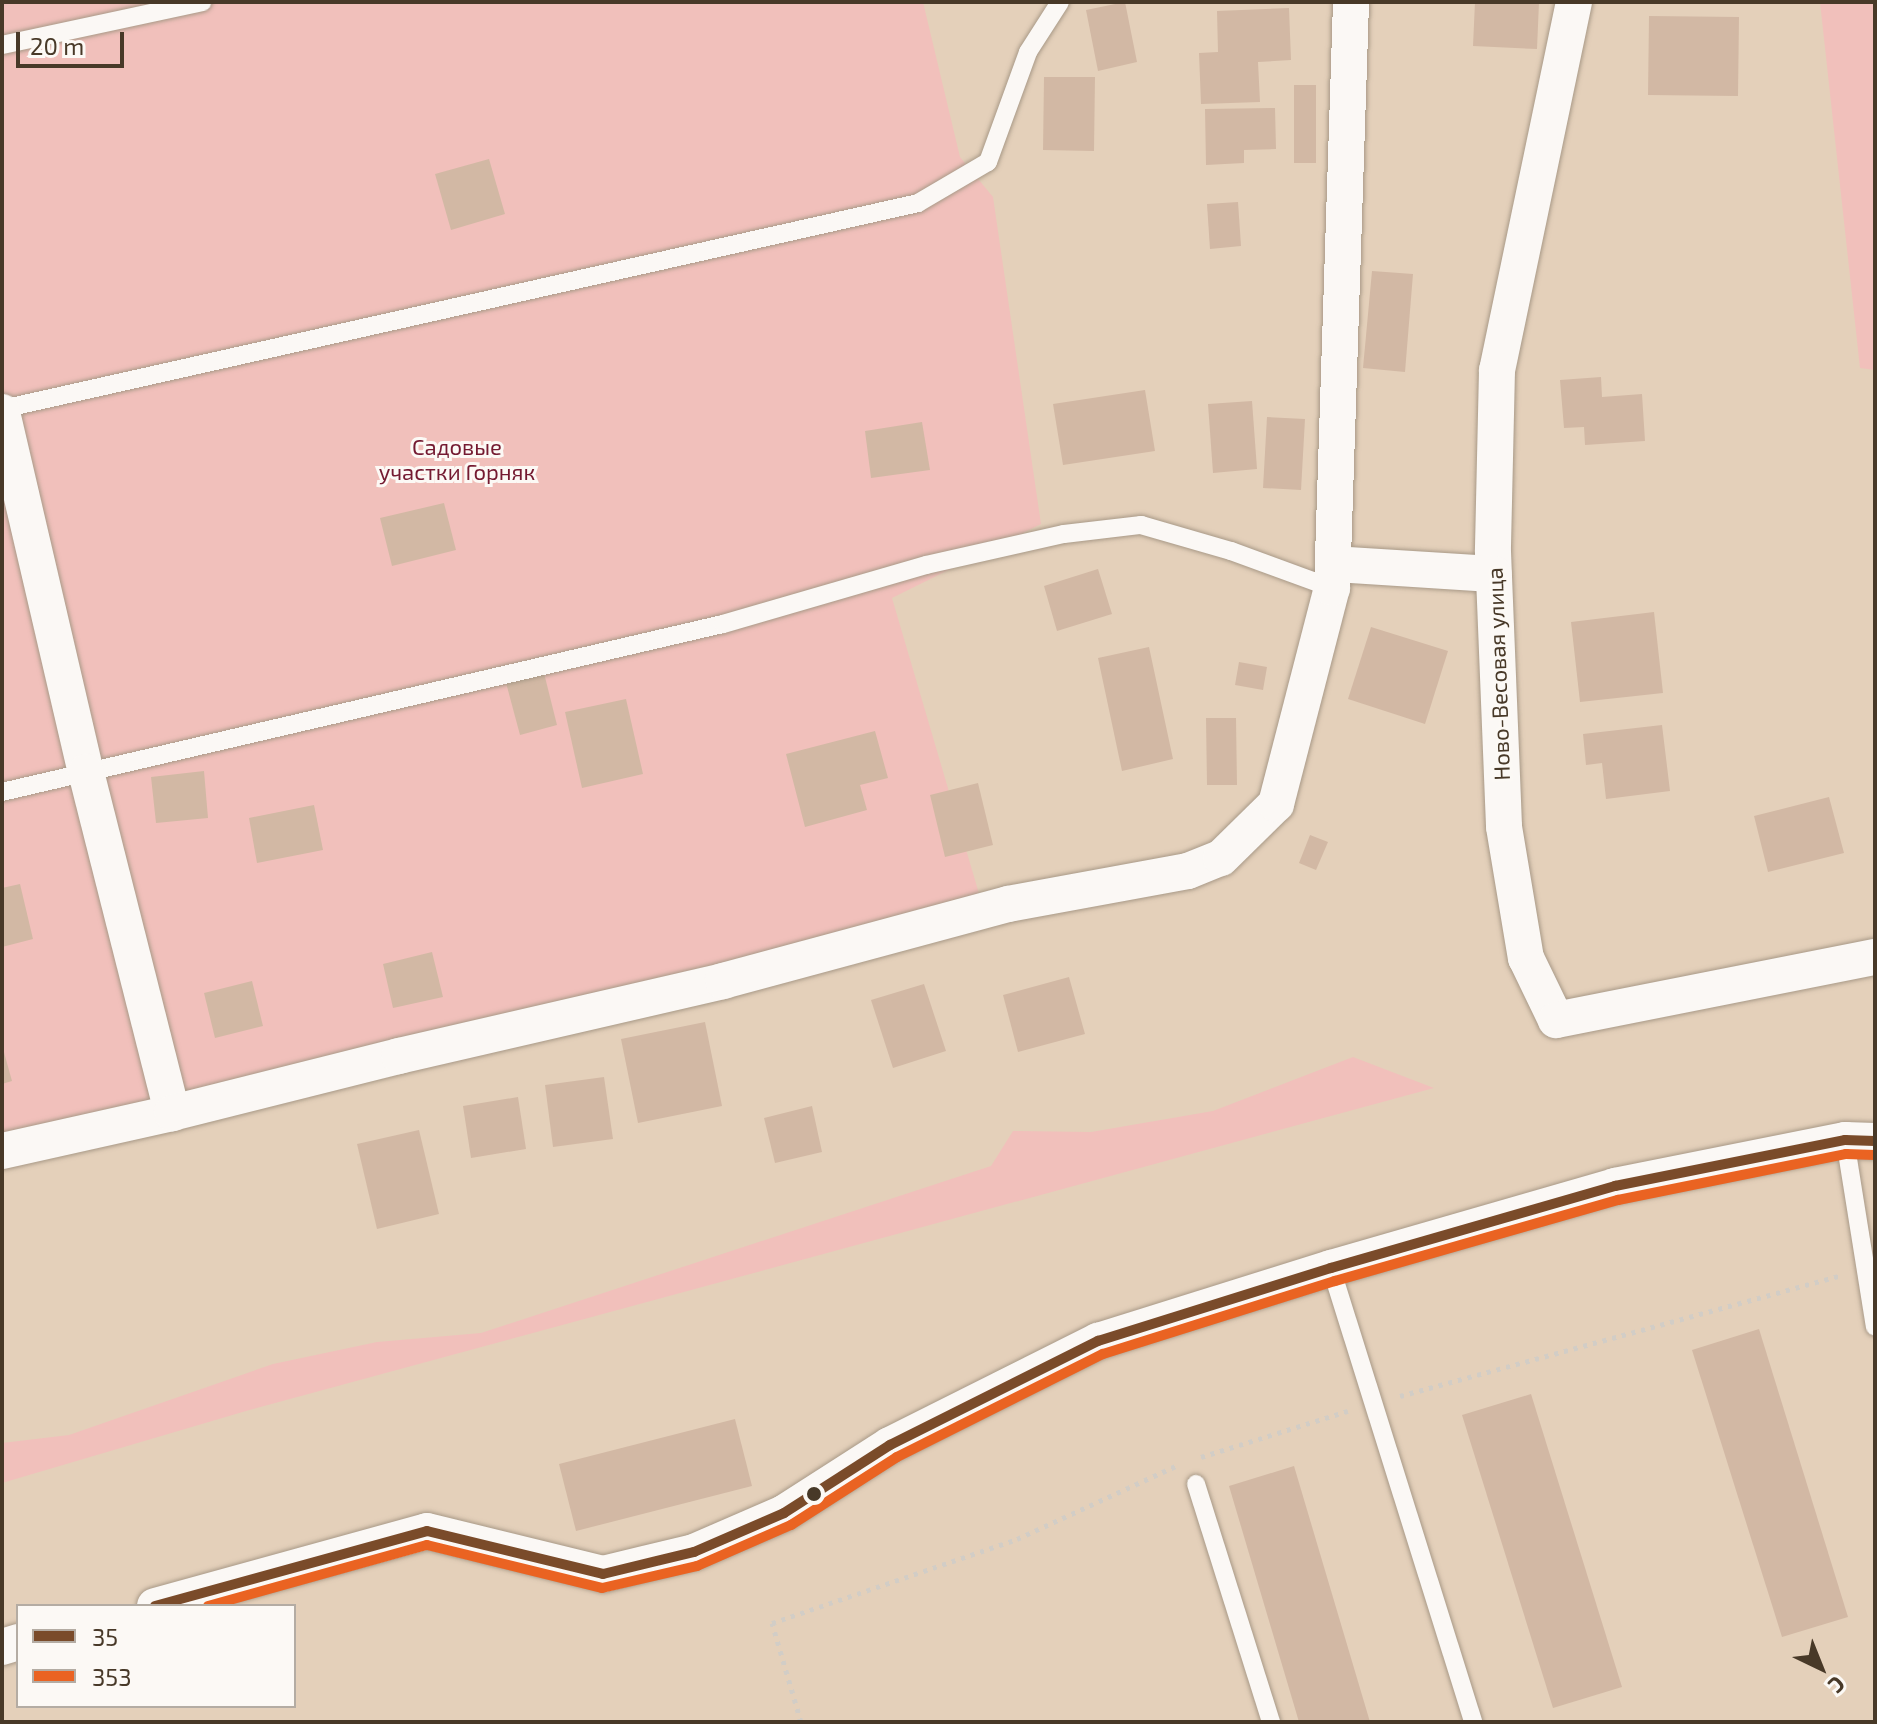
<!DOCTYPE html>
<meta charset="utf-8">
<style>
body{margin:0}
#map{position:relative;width:1877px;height:1724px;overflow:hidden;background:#e4d0ba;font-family:"Exo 2",sans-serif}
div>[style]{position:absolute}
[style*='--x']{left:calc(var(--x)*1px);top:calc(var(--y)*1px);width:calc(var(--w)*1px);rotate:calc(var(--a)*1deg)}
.green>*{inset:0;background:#f1c0bb}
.building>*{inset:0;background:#d2b8a4}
.path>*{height:5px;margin-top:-2.5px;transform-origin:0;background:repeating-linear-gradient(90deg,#d2cdc6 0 4px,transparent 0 10px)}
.roads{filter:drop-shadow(0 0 2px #a89987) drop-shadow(0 0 2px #a89987)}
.service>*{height:18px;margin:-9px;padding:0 9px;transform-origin:9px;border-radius:9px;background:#fbf8f5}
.minor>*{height:36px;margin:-18px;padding:0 18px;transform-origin:18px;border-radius:18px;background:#fbf8f5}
.bus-1>*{height:10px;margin:-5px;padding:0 5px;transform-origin:5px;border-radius:5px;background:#7a4b2a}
.bus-2>*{height:10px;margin:-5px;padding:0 5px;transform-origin:5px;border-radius:5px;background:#ea6322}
.dots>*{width:22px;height:22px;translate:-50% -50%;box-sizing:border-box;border:4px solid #fcf9f5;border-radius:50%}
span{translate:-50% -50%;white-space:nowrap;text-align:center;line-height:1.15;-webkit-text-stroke:6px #fcf9f5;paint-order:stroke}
.park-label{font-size:22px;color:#741a31}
.street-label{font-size:22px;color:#483928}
.frame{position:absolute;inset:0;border:4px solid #483928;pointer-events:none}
.legend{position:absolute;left:16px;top:1604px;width:280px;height:104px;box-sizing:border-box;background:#fcf9f5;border:2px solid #b4aca3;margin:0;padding:10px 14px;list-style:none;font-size:24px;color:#483928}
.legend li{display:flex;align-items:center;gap:16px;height:40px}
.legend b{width:40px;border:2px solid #b4aca3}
.north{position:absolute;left:1781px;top:1628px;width:80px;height:80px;-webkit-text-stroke:6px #fcf9f5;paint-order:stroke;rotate:137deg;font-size:22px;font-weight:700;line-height:32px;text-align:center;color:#483928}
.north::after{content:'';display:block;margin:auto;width:28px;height:36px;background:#483928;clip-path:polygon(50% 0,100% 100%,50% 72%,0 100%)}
.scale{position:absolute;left:16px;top:32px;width:108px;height:36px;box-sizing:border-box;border:4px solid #483928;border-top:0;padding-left:10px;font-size:24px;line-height:28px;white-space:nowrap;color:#483928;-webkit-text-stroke:6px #fcf9f5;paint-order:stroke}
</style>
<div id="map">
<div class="green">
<i style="clip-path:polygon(2px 2px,923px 2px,960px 157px,993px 197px,1041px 524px,892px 598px,980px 897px,2px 1151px)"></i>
<i style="clip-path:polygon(1820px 2px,1875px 2px,1875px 370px,1860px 368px)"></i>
<i style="clip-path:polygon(1353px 1057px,1434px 1088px,246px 1411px,2px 1483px,2px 1443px,69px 1435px,273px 1364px,377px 1342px,481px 1333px,991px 1166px,1013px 1131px,1091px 1132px,1213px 1111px)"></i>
</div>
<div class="building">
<i style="clip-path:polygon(1125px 2px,1137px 62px,1098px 71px,1086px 10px)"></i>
<i style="clip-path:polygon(1475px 2px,1539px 2px,1537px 49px,1473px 46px)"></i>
<i style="clip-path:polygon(1289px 8px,1291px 60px,1258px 62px,1260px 102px,1201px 104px,1199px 53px,1218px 52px,1217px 11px)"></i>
<i style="clip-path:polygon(1649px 16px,1739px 17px,1738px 96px,1648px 95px)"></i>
<i style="clip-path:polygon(1044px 77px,1095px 77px,1094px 151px,1043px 150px)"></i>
<i style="clip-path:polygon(1294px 85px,1316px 85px,1316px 163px,1294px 163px)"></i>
<i style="clip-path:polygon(1275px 108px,1276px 149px,1244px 150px,1244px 163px,1206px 165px,1205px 109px)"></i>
<i style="clip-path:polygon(489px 159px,505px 214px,451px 230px,435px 174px)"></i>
<i style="clip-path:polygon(1238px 202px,1241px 246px,1210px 249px,1207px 204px)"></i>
<i style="clip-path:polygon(1372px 271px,1413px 274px,1405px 372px,1363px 368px)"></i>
<i style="clip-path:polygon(1601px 377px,1602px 397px,1642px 394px,1645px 441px,1585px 445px,1584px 427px,1564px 428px,1560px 380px)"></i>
<i style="clip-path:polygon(1145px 390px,1155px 451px,1063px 465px,1053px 404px)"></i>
<i style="clip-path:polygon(1252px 401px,1257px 469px,1213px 473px,1208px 404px)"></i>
<i style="clip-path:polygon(1267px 417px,1305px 419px,1301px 490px,1263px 488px)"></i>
<i style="clip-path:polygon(922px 422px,930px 470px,871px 478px,865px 431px)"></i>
<i style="clip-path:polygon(444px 503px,456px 550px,392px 566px,380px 518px)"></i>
<i style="clip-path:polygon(1098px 569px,1112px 614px,1057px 631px,1044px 586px)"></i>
<i style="clip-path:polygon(1654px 612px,1663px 693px,1580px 702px,1571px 622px)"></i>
<i style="clip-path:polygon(1371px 627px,1448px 651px,1425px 724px,1348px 699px)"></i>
<i style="clip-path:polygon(1149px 647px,1173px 759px,1122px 771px,1098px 658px)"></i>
<i style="clip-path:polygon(1239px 662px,1267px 667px,1263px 690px,1235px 685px)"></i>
<i style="clip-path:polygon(543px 669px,557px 725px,520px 735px,505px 679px)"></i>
<i style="clip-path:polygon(626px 699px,643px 774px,582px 788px,565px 712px)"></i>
<i style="clip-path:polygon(1206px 718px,1236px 718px,1237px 785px,1207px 785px)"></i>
<i style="clip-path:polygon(1662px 725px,1670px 791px,1606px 799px,1602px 763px,1586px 765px,1583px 734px)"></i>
<i style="clip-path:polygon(875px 731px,888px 778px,860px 785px,867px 810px,805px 827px,786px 754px)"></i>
<i style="clip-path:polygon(204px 771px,208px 818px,156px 823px,151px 777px)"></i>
<i style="clip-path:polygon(978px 783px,993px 845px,945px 857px,930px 795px)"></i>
<i style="clip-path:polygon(1829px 797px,1844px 853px,1768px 872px,1754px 816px)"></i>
<i style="clip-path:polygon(314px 805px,323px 850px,257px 863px,249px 818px)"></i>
<i style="clip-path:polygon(1310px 835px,1328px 842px,1316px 870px,1299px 863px)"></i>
<i style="clip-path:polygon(20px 884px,33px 939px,2px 947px,2px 888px)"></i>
<i style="clip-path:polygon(432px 952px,443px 997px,393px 1008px,383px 964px)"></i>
<i style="clip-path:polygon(1069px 977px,1085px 1034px,1018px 1052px,1003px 995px)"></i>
<i style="clip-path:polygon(252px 981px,263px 1026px,215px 1038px,204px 993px)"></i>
<i style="clip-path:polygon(924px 984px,946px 1051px,893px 1068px,871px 1000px)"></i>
<i style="clip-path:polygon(705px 1022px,722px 1106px,638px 1123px,621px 1039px)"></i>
<i style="clip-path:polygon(2px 1045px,12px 1081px,2px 1084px)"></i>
<i style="clip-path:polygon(604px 1077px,613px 1139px,553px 1147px,545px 1085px)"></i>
<i style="clip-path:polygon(518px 1097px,526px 1149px,471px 1158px,463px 1106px)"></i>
<i style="clip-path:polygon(812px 1106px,822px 1152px,775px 1163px,764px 1118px)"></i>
<i style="clip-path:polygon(419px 1130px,439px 1214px,377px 1229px,357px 1144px)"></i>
<i style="clip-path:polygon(1759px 1329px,1848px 1617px,1782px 1637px,1692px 1350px)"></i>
<i style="clip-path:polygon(1531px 1394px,1622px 1687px,1553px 1708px,1462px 1415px)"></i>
<i style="clip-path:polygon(735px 1419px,752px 1486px,576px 1531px,559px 1464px)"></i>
<i style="clip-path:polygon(1294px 1466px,1370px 1722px,1299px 1722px,1229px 1486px)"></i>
</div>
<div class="path">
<i style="--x:1400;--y:1396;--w:457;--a:-15.3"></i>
<i style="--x:1201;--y:1457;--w:154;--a:-17.4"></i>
<i style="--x:801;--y:1722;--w:103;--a:-106.3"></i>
<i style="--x:772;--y:1623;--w:259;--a:-18.9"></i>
<i style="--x:1017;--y:1539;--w:175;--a:-24.7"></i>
</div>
<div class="roads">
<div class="service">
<i style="--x:2;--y:45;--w:205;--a:-12.1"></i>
<i style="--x:2;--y:409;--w:939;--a:-12.67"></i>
<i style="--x:918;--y:203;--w:81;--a:-30.4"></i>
<i style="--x:988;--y:162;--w:117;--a:-70"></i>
<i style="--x:1028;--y:52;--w:59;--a:-57.4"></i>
<i style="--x:2;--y:792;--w:740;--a:-13.12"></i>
<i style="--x:723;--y:624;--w:211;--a:-16.2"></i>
<i style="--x:926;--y:565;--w:141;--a:-12.7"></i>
<i style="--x:1064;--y:534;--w:78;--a:-6.7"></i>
<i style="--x:1141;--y:525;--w:94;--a:16.1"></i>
<i style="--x:1231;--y:551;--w:108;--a:20.1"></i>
<i style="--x:1845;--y:1140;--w:189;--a:80.9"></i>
<i style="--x:1331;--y:1268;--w:476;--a:72.6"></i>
<i style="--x:1196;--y:1484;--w:250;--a:72.5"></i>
</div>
<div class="minor">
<i style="--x:1574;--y:2;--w:376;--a:101.8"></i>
<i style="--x:1497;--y:370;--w:182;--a:91.3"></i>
<i style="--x:1493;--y:552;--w:275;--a:87.7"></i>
<i style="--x:1504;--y:827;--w:133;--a:80.5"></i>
<i style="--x:1526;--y:958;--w:69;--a:64.2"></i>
<i style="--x:1556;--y:1020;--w:325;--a:-11.2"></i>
<i style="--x:2;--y:412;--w:370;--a:76.9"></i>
<i style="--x:86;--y:772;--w:352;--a:75.8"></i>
<i style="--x:172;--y:1113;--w:174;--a:167.4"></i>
<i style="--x:1334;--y:564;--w:160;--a:3.6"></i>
<i style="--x:172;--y:1113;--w:234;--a:-14.1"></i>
<i style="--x:399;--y:1056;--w:333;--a:-13"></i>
<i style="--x:723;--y:981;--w:295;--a:-15.1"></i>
<i style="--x:1008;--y:904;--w:183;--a:-10.4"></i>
<i style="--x:1188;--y:871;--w:35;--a:-22"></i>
<i style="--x:1221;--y:858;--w:77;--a:-44.5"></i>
<i style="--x:1276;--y:804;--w:223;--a:-75.5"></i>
<i style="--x:1332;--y:588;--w:586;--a:-88.14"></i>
<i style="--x:155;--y:1606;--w:282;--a:-15.4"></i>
<i style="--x:427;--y:1531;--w:181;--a:13.7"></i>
<i style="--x:603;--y:1574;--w:94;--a:-13.6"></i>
<i style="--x:694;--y:1552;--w:98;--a:-23.4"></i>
<i style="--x:784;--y:1513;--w:126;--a:-32.7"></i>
<i style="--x:890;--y:1445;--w:233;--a:-26.6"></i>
<i style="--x:1098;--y:1341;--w:244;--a:-17.4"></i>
<i style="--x:1331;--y:1268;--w:296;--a:-16.1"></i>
<i style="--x:1615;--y:1186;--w:235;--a:-11.3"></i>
<i style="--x:1845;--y:1140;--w:30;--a:2"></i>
<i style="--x:2;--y:1647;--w:17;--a:-17"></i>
</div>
</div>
<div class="bus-1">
<i style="--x:155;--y:1606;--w:282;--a:-15.4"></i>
<i style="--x:427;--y:1531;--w:181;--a:13.7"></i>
<i style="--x:603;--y:1574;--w:94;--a:-13.6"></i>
<i style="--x:694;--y:1552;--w:98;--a:-23.4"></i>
<i style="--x:784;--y:1513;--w:126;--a:-32.7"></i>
<i style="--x:890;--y:1445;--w:233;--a:-26.6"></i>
<i style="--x:1098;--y:1341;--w:244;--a:-17.4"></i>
<i style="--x:1331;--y:1268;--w:296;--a:-16.1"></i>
<i style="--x:1615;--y:1186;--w:235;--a:-11.3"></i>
<i style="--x:1845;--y:1140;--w:30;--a:2"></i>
</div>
<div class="bus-2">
<i style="--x:208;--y:1606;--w:227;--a:-15.6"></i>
<i style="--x:427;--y:1545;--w:180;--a:13.8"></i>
<i style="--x:602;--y:1588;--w:98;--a:-13"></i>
<i style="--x:697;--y:1566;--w:103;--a:-23.6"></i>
<i style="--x:791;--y:1525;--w:126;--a:-32.7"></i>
<i style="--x:897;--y:1457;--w:230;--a:-26.6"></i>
<i style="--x:1103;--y:1354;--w:243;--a:-17.5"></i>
<i style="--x:1335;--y:1281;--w:294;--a:-16"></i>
<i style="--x:1618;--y:1200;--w:233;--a:-11.4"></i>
<i style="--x:1846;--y:1154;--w:29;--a:2"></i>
</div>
<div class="dots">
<i style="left:814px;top:1494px;background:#483928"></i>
</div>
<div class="park-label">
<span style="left:457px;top:459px">Садовые<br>участки Горняк</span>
</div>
<div class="street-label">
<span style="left:1498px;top:674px;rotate:-92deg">Ново-Весовая улица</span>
</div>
<div class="frame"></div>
<ul class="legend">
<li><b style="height:10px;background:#7a4b2a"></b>35</li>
<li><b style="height:10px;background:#ea6322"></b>353</li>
</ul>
<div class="north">С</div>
<div class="scale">20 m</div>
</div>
